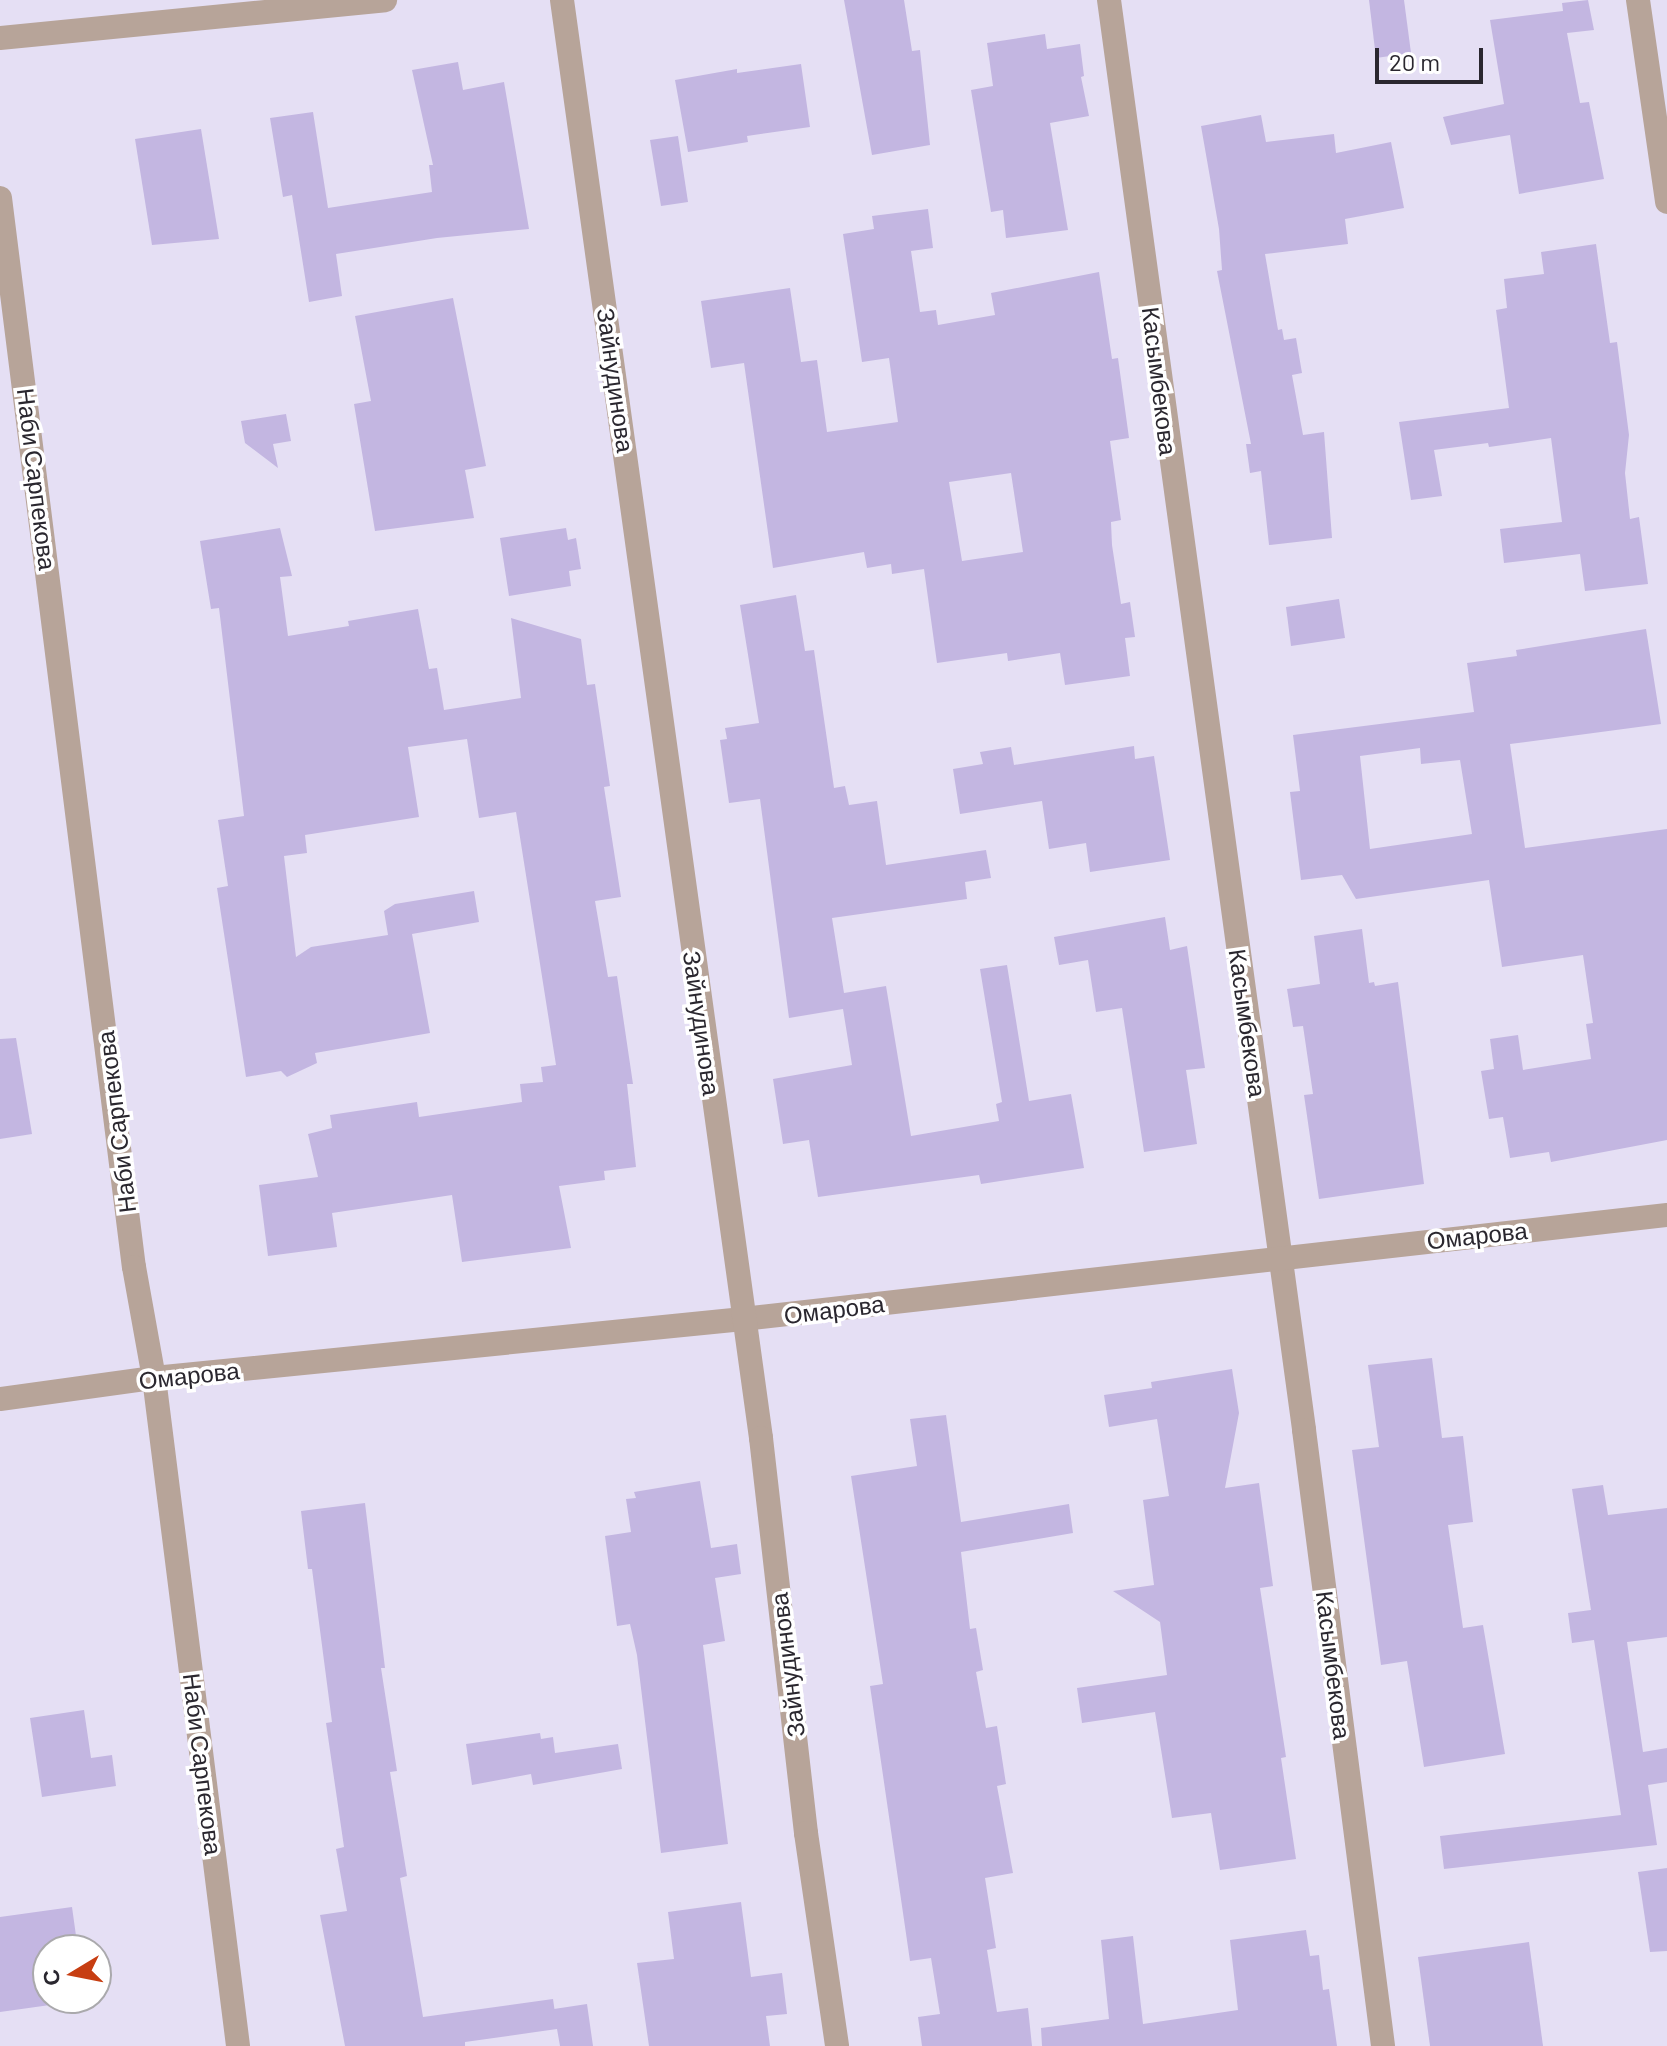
<!DOCTYPE html>
<meta charset="utf-8">
<style>
body{margin:0}
#map{position:relative;width:1667px;height:2046px;overflow:hidden;background:#e5dff4;font-family:Barlow,sans-serif}
div>[style]{position:absolute}
[style*='--x']{left:calc(var(--x)*1px);top:calc(var(--y)*1px);width:calc(var(--w)*1px);rotate:calc(var(--a)*1deg)}
.building>*{inset:0;background:#c3b6e1}
.minor>*{height:24px;margin:-12px;padding:0 12px;transform-origin:12px;border-radius:12px;background:#b7a499}
.tertiary>*{height:24px;margin:-12px;padding:0 12px;transform-origin:12px;border-radius:12px;background:#b7a499}
span{translate:-50% -50%;white-space:nowrap;text-align:center;line-height:1.15;-webkit-text-stroke:7px #fff;paint-order:stroke}
.street-label{font-size:24px;color:#2a272f}
.north{position:absolute;left:32px;top:1934px;width:80px;height:80px;box-sizing:border-box;background:#fff;border:2px solid #aaa9ac;border-radius:50%;rotate:260deg;font-size:22px;font-weight:700;line-height:32px;text-align:center;color:#2a272f}
.north::after{content:'';display:block;margin:auto;width:28px;height:36px;background:#c73e12;clip-path:polygon(50% 0,100% 100%,50% 72%,0 100%)}
.scale{position:absolute;left:1375px;top:48px;width:108px;height:36px;box-sizing:border-box;border:4px solid #2a272f;border-top:0;padding-left:10px;font-size:24px;line-height:28px;white-space:nowrap;color:#2a272f;-webkit-text-stroke:6px #fff;paint-order:stroke}
</style>
<div id="map">
<div class="building">
<i style="clip-path:polygon(844px 0,904px 0,912px 51px,920px 50px,930px 145px,872px 155px)"></i>
<i style="clip-path:polygon(1369px 0,1404px 0,1411px 53px,1376px 58px)"></i>
<i style="clip-path:polygon(1588px 0,1594px 30px,1567px 33px,1580px 103px,1589px 102px,1604px 179px,1519px 194px,1510px 135px,1451px 145px,1443px 117px,1504px 104px,1490px 20px,1563px 11px,1562px 3px)"></i>
<i style="clip-path:polygon(1045px 34px,1047px 49px,1080px 44px,1084px 76px,1081px 77px,1089px 116px,1050px 123px,1068px 230px,1006px 238px,1003px 210px,991px 212px,971px 90px,993px 86px,987px 43px)"></i>
<i style="clip-path:polygon(458px 62px,463px 90px,504px 82px,529px 229px,437px 238px,336px 254px,342px 296px,309px 302px,292px 195px,283px 197px,270px 118px,313px 112px,328px 208px,432px 192px,429px 165px,433px 165px,412px 70px)"></i>
<i style="clip-path:polygon(801px 64px,810px 127px,747px 136px,748px 142px,688px 152px,675px 80px,737px 69px,737px 73px)"></i>
<i style="clip-path:polygon(1261px 115px,1266px 142px,1334px 134px,1336px 153px,1391px 142px,1404px 208px,1345px 219px,1348px 244px,1265px 254px,1278px 330px,1282px 329px,1284px 340px,1296px 338px,1302px 373px,1292px 375px,1303px 435px,1324px 432px,1332px 538px,1269px 545px,1261px 471px,1250px 473px,1246px 444px,1251px 444px,1217px 271px,1222px 270px,1219px 229px,1201px 126px)"></i>
<i style="clip-path:polygon(201px 129px,219px 239px,152px 245px,135px 139px)"></i>
<i style="clip-path:polygon(678px 136px,688px 202px,661px 206px,650px 140px)"></i>
<i style="clip-path:polygon(evenodd,928px 209px,933px 248px,911px 251px,920px 312px,936px 310px,938px 325px,995px 315px,991px 293px,1099px 272px,1112px 359px,1118px 358px,1129px 438px,1110px 441px,1121px 520px,1111px 522px,1112px 545px,1121px 604px,1130px 602px,1135px 637px,1125px 638px,1130px 676px,1065px 685px,1060px 653px,1008px 661px,1007px 653px,937px 663px,924px 569px,892px 574px,891px 564px,867px 568px,864px 552px,773px 568px,744px 363px,711px 368px,701px 301px,790px 288px,801px 362px,817px 360px,827px 432px,898px 422px,889px 358px,862px 362px,843px 234px,874px 229px,872px 216px,928px 209px,1011px 473px,1023px 552px,962px 561px,949px 482px,1011px 473px)"></i>
<i style="clip-path:polygon(1596px 244px,1610px 343px,1617px 342px,1629px 435px,1625px 473px,1630px 519px,1639px 517px,1648px 584px,1585px 591px,1580px 554px,1504px 563px,1500px 529px,1562px 522px,1551px 438px,1489px 447px,1488px 443px,1434px 450px,1442px 496px,1411px 500px,1399px 422px,1509px 408px,1496px 310px,1507px 308px,1504px 279px,1544px 274px,1541px 252px)"></i>
<i style="clip-path:polygon(453px 298px,486px 466px,465px 470px,474px 518px,375px 531px,354px 404px,371px 401px,355px 316px)"></i>
<i style="clip-path:polygon(286px 414px,291px 441px,273px 444px,278px 468px,245px 443px,241px 421px)"></i>
<i style="clip-path:polygon(280px 528px,292px 576px,280px 577px,288px 636px,349px 626px,348px 621px,418px 609px,429px 669px,437px 668px,444px 710px,521px 698px,511px 618px,581px 639px,587px 685px,595px 684px,610px 786px,604px 787px,621px 897px,595px 901px,608px 977px,617px 976px,633px 1084px,627px 1084px,636px 1167px,604px 1171px,605px 1180px,559px 1186px,571px 1248px,462px 1262px,452px 1195px,332px 1213px,337px 1247px,268px 1256px,259px 1185px,318px 1177px,308px 1134px,332px 1128px,330px 1115px,417px 1102px,419px 1117px,522px 1102px,520px 1084px,543px 1082px,541px 1067px,556px 1065px,516px 812px,479px 818px,467px 739px,408px 747px,419px 817px,305px 835px,307px 853px,284px 856px,296px 957px,311px 947px,388px 935px,384px 911px,395px 904px,474px 891px,479px 922px,412px 934px,430px 1033px,315px 1053px,317px 1063px,287px 1077px,281px 1071px,246px 1077px,217px 888px,228px 886px,218px 820px,244px 816px,219px 608px,211px 609px,200px 541px)"></i>
<i style="clip-path:polygon(566px 528px,568px 540px,576px 538px,581px 569px,569px 571px,571px 586px,509px 596px,500px 538px)"></i>
<i style="clip-path:polygon(796px 595px,805px 651px,814px 650px,834px 788px,845px 786px,849px 805px,877px 801px,886px 865px,986px 850px,991px 878px,965px 882px,967px 899px,832px 918px,844px 993px,886px 986px,911px 1136px,999px 1121px,996px 1104px,1002px 1102px,980px 969px,1007px 965px,1029px 1101px,1071px 1094px,1084px 1168px,981px 1184px,979px 1175px,818px 1197px,809px 1140px,783px 1144px,773px 1079px,852px 1065px,843px 1009px,789px 1018px,760px 799px,729px 803px,720px 740px,727px 739px,725px 728px,759px 723px,740px 605px)"></i>
<i style="clip-path:polygon(1339px 599px,1345px 638px,1291px 646px,1286px 607px)"></i>
<i style="clip-path:polygon(evenodd,1646px 629px,1661px 724px,1510px 744px,1525px 848px,1667px 829px,1667px 1140px,1551px 1162px,1549px 1152px,1510px 1158px,1503px 1117px,1489px 1119px,1481px 1071px,1494px 1069px,1490px 1039px,1518px 1035px,1523px 1070px,1591px 1059px,1586px 1024px,1593px 1023px,1583px 955px,1502px 967px,1489px 880px,1356px 899px,1342px 875px,1301px 880px,1290px 792px,1300px 791px,1293px 735px,1474px 712px,1467px 663px,1517px 656px,1516px 650px,1646px 629px,1420px 748px,1421px 764px,1460px 760px,1472px 834px,1370px 849px,1360px 756px,1420px 748px)"></i>
<i style="clip-path:polygon(1134px 746px,1135px 759px,1154px 756px,1170px 860px,1090px 872px,1086px 843px,1049px 849px,1042px 801px,960px 814px,953px 769px,983px 764px,980px 752px,1011px 747px,1014px 765px)"></i>
<i style="clip-path:polygon(1165px 917px,1170px 950px,1187px 946px,1205px 1068px,1186px 1070px,1197px 1144px,1144px 1152px,1122px 1008px,1096px 1012px,1088px 960px,1059px 965px,1054px 937px)"></i>
<i style="clip-path:polygon(1362px 929px,1369px 983px,1374px 982px,1375px 986px,1398px 982px,1424px 1184px,1319px 1199px,1304px 1095px,1313px 1094px,1303px 1026px,1293px 1027px,1287px 989px,1320px 984px,1314px 936px)"></i>
<i style="clip-path:polygon(16px 1038px,32px 1134px,0 1139px,0 1039px)"></i>
<i style="clip-path:polygon(1432px 1358px,1442px 1438px,1463px 1436px,1473px 1522px,1448px 1525px,1463px 1628px,1483px 1625px,1505px 1754px,1424px 1767px,1407px 1661px,1381px 1665px,1352px 1450px,1379px 1447px,1368px 1365px)"></i>
<i style="clip-path:polygon(1232px 1369px,1239px 1413px,1225px 1488px,1259px 1483px,1273px 1586px,1260px 1588px,1286px 1757px,1281px 1758px,1296px 1859px,1220px 1870px,1211px 1813px,1172px 1818px,1155px 1712px,1082px 1723px,1077px 1688px,1167px 1675px,1160px 1622px,1113px 1591px,1154px 1585px,1143px 1500px,1169px 1496px,1157px 1419px,1109px 1427px,1104px 1395px,1152px 1388px,1151px 1382px)"></i>
<i style="clip-path:polygon(946px 1415px,961px 1522px,1069px 1504px,1073px 1533px,961px 1552px,970px 1629px,976px 1628px,983px 1670px,976px 1672px,986px 1728px,997px 1726px,1006px 1784px,997px 1786px,1013px 1873px,985px 1878px,996px 1948px,987px 1950px,997px 2012px,1028px 2008px,1032px 2046px,922px 2046px,918px 2017px,940px 2014px,931px 1958px,910px 1961px,870px 1686px,883px 1684px,851px 1476px,917px 1466px,910px 1419px)"></i>
<i style="clip-path:polygon(700px 1481px,711px 1548px,737px 1544px,741px 1574px,715px 1578px,725px 1641px,703px 1645px,728px 1844px,661px 1853px,637px 1655px,630px 1624px,617px 1626px,605px 1536px,631px 1532px,626px 1499px,636px 1498px,634px 1492px)"></i>
<i style="clip-path:polygon(1603px 1485px,1608px 1515px,1667px 1508px,1667px 1637px,1627px 1642px,1643px 1752px,1667px 1748px,1667px 1782px,1648px 1785px,1657px 1845px,1444px 1869px,1440px 1836px,1621px 1815px,1594px 1640px,1572px 1643px,1568px 1613px,1591px 1610px,1572px 1489px)"></i>
<i style="clip-path:polygon(365px 1503px,385px 1668px,381px 1668px,397px 1771px,390px 1772px,407px 1876px,400px 1878px,423px 2017px,553px 1999px,555px 2013px,554px 2009px,587px 2004px,593px 2046px,560px 2046px,557px 2029px,465px 2042px,465px 2046px,345px 2046px,320px 1915px,347px 1911px,336px 1849px,344px 1847px,326px 1723px,332px 1722px,312px 1569px,308px 1569px,301px 1511px)"></i>
<i style="clip-path:polygon(84px 1710px,91px 1758px,112px 1755px,116px 1786px,42px 1797px,30px 1718px)"></i>
<i style="clip-path:polygon(540px 1733px,541px 1739px,553px 1737px,555px 1753px,618px 1744px,622px 1769px,533px 1785px,531px 1774px,472px 1785px,466px 1744px)"></i>
<i style="clip-path:polygon(1667px 1868px,1667px 1951px,1650px 1952px,1638px 1872px)"></i>
<i style="clip-path:polygon(741px 1902px,751px 1977px,782px 1973px,787px 2014px,766px 2016px,770px 2046px,649px 2046px,637px 1963px,674px 1959px,668px 1912px)"></i>
<i style="clip-path:polygon(72px 1907px,78px 1950px,48px 1950px,50px 2005px,0 2012px,0 1917px)"></i>
<i style="clip-path:polygon(1306px 1930px,1310px 1956px,1319px 1955px,1323px 1990px,1329px 1989px,1337px 2046px,1042px 2046px,1041px 2028px,1109px 2019px,1101px 1940px,1133px 1936px,1143px 2024px,1238px 2010px,1230px 1940px)"></i>
<i style="clip-path:polygon(1529px 1942px,1543px 2046px,1430px 2046px,1418px 1957px)"></i>
</div>
<div class="minor">
<i style="--x:1109;--y:0;--w:1443;--a:82.23"></i>
<i style="--x:1304;--y:1430;--w:621;--a:82.69"></i>
<i style="--x:1638;--y:0;--w:204;--a:81.8"></i>
<i style="--x:0;--y:38;--w:387;--a:-5.6"></i>
<i style="--x:0;--y:1399;--w:155;--a:-7.8"></i>
<i style="--x:154;--y:1378;--w:592;--a:-5.72"></i>
<i style="--x:743;--y:1319;--w:930;--a:-6.42"></i>
</div>
<div class="tertiary">
<i style="--x:562;--y:0;--w:1452;--a:82.12"></i>
<i style="--x:761;--y:1438;--w:398;--a:83.5"></i>
<i style="--x:806;--y:1833;--w:215;--a:81.7"></i>
<i style="--x:0;--y:198;--w:1077;--a:82.86"></i>
<i style="--x:134;--y:1267;--w:113;--a:79.8"></i>
<i style="--x:154;--y:1378;--w:673;--a:82.83"></i>
</div>
<div class="street-label">
<span style="left:616px;top:380px;rotate:82deg">Зайнудинова</span>
<span style="left:1160px;top:381px;rotate:83deg">Касымбекова</span>
<span style="left:37px;top:479px;rotate:83deg">Наби Сарпекова</span>
<span style="left:702px;top:1023px;rotate:82deg">Зайнудинова</span>
<span style="left:1248px;top:1023px;rotate:82deg">Касымбекова</span>
<span style="left:116px;top:1122px;rotate:-97deg">Наби Сарпекова</span>
<span style="left:1477px;top:1235px;rotate:-6deg">Омарова</span>
<span style="left:834px;top:1309px;rotate:-7deg">Омарова</span>
<span style="left:189px;top:1375px;rotate:-6deg">Омарова</span>
<span style="left:787px;top:1665px;rotate:-97deg">Зайнудинова</span>
<span style="left:1334px;top:1665px;rotate:83deg">Касымбекова</span>
<span style="left:203px;top:1764px;rotate:83deg">Наби Сарпекова</span>
</div>
<div class="north">С</div>
<div class="scale">20 m</div>
</div>
